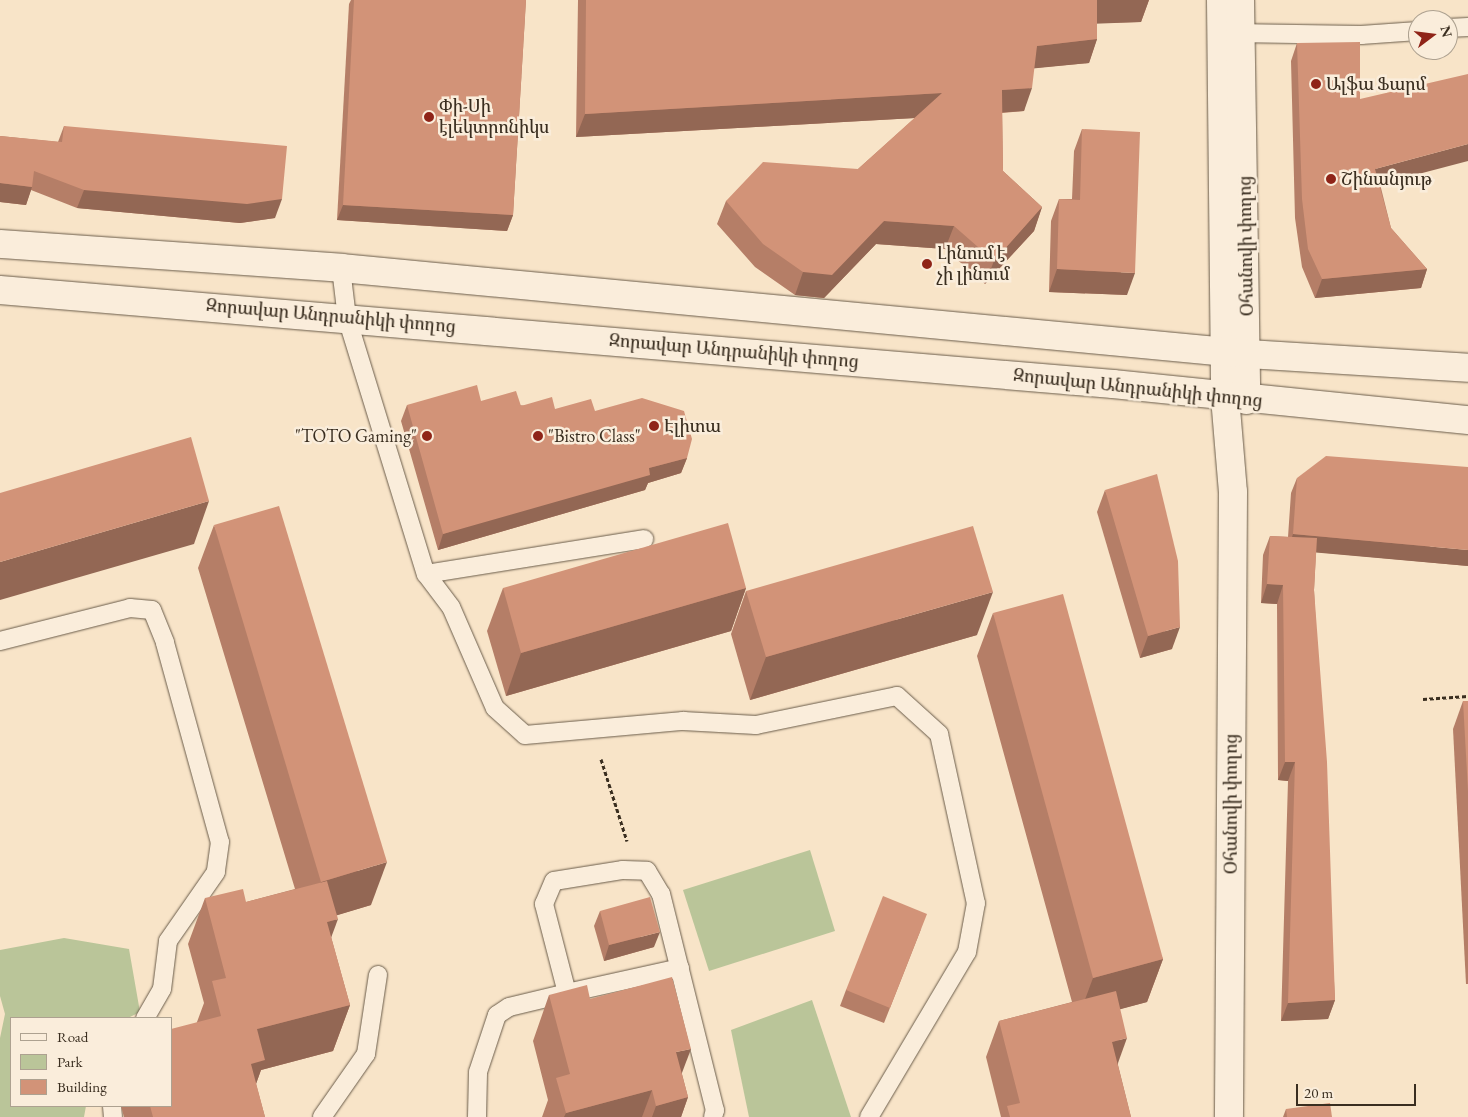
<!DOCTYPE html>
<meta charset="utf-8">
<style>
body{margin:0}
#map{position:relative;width:1468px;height:1117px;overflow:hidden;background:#f8e4c8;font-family:"EB Garamond","Noto Serif Armenian",serif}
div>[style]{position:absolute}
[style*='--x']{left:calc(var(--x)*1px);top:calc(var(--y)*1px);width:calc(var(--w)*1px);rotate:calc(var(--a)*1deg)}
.green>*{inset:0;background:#bac599}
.path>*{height:3px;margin-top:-1.5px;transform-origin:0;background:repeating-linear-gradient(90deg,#3a2e20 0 4px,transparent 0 6.5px)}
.roads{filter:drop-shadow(0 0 1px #6a5c4a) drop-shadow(0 0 1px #6a5c4a)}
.service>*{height:18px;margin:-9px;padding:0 9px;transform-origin:9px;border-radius:9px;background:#faeddb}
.minor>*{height:28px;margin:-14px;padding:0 14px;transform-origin:14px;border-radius:14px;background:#faeddb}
.secondary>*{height:28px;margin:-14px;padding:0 14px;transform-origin:14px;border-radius:14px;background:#faeddb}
.wall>*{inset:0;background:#b57e67}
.shaded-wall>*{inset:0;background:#936754}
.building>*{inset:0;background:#d29378}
.dots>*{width:14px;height:14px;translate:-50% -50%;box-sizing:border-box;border:2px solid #faeddb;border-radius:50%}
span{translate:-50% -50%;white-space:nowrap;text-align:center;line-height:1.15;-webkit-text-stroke:5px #faeddb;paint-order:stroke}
.poi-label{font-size:18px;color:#3a2e20}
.left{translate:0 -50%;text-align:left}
.right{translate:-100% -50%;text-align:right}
.street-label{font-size:18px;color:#3a2e20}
.legend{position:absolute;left:10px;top:1017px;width:162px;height:90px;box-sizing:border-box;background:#faeddb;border:1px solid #ada190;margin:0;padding:6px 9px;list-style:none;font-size:15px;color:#3a2e20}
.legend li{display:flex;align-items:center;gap:10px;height:25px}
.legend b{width:25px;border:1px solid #ada190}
.north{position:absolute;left:1408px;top:10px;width:50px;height:50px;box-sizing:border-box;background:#faeddb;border:1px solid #ada190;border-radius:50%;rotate:75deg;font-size:14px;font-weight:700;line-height:20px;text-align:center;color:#3a2e20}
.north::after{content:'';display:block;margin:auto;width:18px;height:22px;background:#8f2418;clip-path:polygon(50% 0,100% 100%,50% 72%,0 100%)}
.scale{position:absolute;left:1296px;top:1084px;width:120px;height:22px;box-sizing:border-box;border:2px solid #3a2e20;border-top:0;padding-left:6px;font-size:15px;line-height:18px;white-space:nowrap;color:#3a2e20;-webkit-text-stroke:4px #faeddb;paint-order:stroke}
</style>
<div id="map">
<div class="green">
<i style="clip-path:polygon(810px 850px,835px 931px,709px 971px,683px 890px)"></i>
<i style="clip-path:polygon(64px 938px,129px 949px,140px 1012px,128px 1018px,11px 1018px,11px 1106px,86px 1106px,84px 1117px,0 1117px,0 1038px,5px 1014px,0 996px,0 950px)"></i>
<i style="clip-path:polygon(812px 1000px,851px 1117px,749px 1117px,731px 1030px)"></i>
</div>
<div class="path">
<i style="--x:1423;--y:699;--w:45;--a:-3.8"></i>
<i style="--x:601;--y:759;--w:86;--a:72.4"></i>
</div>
<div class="roads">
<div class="service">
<i style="--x:1448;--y:28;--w:20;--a:-3"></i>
<i style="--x:1232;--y:33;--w:129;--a:0.9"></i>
<i style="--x:1361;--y:35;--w:57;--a:-4"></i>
<i style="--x:341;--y:268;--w:50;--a:83.2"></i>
<i style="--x:347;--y:318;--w:268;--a:72.9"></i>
<i style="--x:426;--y:574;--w:41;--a:52.9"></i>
<i style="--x:451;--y:607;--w:110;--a:66.5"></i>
<i style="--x:495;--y:708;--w:40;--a:42"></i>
<i style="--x:525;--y:735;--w:159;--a:-5.1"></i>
<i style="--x:683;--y:721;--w:73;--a:3.1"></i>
<i style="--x:756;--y:725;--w:144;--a:-11.6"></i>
<i style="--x:897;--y:696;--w:57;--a:42.1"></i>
<i style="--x:939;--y:734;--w:173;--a:77.7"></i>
<i style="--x:976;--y:903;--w:50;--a:100.4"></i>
<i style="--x:967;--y:952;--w:192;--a:120.7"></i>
<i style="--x:426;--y:574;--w:221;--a:-9.1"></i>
<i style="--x:0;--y:641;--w:134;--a:-14.2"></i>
<i style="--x:130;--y:608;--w:22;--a:5"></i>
<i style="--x:152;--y:610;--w:35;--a:68"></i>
<i style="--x:165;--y:643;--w:206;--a:74.6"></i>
<i style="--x:220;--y:842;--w:30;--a:98"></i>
<i style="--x:216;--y:872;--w:84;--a:124.8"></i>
<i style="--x:168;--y:941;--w:48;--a:97.1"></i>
<i style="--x:162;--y:989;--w:34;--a:120"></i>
<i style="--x:680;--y:968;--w:116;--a:167.5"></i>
<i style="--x:567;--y:993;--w:92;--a:-104.5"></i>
<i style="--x:544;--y:904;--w:25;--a:-67"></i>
<i style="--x:554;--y:881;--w:70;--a:-9.1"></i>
<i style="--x:623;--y:870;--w:24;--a:2"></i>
<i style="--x:647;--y:871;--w:27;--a:59"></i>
<i style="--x:661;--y:894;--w:223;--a:76"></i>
<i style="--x:715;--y:1110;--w:7;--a:106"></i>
<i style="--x:112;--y:1106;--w:11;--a:85"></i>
<i style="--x:322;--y:1117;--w:77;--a:-55.1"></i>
<i style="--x:366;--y:1054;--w:80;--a:-81.4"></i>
<i style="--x:477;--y:1117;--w:45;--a:-88.7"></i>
<i style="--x:478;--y:1072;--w:60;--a:-71.6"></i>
<i style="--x:497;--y:1015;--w:14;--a:-34"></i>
<i style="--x:509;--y:1007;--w:60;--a:-13.6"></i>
</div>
<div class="minor">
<i style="--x:1225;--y:397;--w:95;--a:85.2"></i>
<i style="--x:1233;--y:492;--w:625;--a:90.37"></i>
</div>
<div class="secondary">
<i style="--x:1221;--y:0;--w:397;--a:89.4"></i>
<i style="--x:1240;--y:0;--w:400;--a:89.1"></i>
<i style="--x:0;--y:244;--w:342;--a:4"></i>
<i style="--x:341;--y:268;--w:911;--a:5.42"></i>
<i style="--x:1248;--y:354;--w:220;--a:3.6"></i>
<i style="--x:0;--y:290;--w:1117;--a:4.83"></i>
<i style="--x:1113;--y:384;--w:357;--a:5.8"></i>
</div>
</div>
<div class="wall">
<i style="clip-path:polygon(351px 0,526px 0,513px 215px,507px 231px,337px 220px,349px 4px)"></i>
<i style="clip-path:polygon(578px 0,1149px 0,1141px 22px,1097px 23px,1097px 39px,1089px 63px,1034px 68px,1024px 111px,1002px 113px,1003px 171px,1042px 207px,1034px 231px,985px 284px,945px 249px,876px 244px,824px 298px,795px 295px,755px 267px,717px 224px,726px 201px,858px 169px,915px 118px,576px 137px)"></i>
<i style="clip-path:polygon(1297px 43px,1360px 99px,1380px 184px,1391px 228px,1427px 269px,1421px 288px,1315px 298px,1302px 267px,1295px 218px,1291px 61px)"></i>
<i style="clip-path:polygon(64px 126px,275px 218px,240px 223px,77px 208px,31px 190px,26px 205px,0 202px,0 136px,58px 142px)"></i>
<i style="clip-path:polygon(1082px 129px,1127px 295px,1049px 292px,1051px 221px,1059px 199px,1072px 199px,1074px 151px)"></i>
<i style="clip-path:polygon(481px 401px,555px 409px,595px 411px,687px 458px,681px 473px,648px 483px,645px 490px,438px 550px,401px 421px,407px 405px)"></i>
<i style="clip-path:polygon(1297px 478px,1468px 566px,1316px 552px,1314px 590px,1335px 1000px,1328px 1019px,1281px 1021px,1288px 781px,1278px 780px,1277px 604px,1261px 603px,1263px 555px,1270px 536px,1288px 537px,1291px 493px)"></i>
<i style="clip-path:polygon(1105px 490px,1172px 649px,1140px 658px,1097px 512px)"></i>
<i style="clip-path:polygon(214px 525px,371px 905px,337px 915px,331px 937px,350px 1005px,333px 1051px,261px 1070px,256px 1084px,265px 1117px,124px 1117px,121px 1106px,171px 1106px,197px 1022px,204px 1003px,188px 944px,205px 898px,246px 902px,295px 889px,198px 568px)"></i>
<i style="clip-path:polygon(503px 588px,746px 588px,731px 631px,506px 696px,487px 631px)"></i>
<i style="clip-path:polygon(746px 591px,977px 635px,750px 700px,731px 634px)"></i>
<i style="clip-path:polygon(993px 613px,1163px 959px,1147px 1002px,1120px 1009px,1118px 1065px,1131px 1117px,1001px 1117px,986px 1057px,999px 1021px,1072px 1002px,977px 656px)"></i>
<i style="clip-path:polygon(1463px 701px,1468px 701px,1468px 984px,1466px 984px,1453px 729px)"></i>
<i style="clip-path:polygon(600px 911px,654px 947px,604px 961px,594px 926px)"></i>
<i style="clip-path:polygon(921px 929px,884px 1023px,840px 1006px,846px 990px)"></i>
<i style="clip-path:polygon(549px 995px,590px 999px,682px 1074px,688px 1097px,681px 1117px,542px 1117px,548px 1100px,533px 1041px)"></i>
<i style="clip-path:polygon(1286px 1109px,1332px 1117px,1283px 1117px)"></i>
</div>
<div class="shaded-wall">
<i style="clip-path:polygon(1097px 0,1149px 0,1141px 22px,1088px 24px)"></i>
<i style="clip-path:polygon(1097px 39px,1089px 63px,1028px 69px,1037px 46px)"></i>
<i style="clip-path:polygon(1032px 88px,1024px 111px,993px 113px,1002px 90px)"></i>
<i style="clip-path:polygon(942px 93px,933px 117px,576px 137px,585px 114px)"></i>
<i style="clip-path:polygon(1468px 144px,1468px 161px,1369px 187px,1375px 169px)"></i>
<i style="clip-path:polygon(0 183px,32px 187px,26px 205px,0 202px)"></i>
<i style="clip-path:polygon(84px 190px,282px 199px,275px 218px,240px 223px,77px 208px)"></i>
<i style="clip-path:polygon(343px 205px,513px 215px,507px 231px,337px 220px)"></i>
<i style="clip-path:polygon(1042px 207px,1034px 231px,985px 284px,994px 261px)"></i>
<i style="clip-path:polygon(884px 221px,954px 226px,945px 249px,876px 244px,824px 298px,795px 295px,803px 272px)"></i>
<i style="clip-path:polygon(1057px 269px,1135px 273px,1127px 295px,1049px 292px)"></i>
<i style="clip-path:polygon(1427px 269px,1421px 288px,1315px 298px,1322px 279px)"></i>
<i style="clip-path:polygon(687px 458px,681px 473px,648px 483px,645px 490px,438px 550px,443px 534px,649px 468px)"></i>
<i style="clip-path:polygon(209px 501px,194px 544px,0 600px,0 562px)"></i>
<i style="clip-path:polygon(1293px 534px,1468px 550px,1468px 566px,1288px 550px)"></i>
<i style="clip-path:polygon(1267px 584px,1283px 585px,1277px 604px,1261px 603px)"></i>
<i style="clip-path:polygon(746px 588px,731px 631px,506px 696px,521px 653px)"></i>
<i style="clip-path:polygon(993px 592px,977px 635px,750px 700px,766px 657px)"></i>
<i style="clip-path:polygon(1180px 627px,1172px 649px,1140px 658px,1148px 636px)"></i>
<i style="clip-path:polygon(1285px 762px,1295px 762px,1288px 781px,1278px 780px)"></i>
<i style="clip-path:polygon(387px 862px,371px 905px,305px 925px,321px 882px)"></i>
<i style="clip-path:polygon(338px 919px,321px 965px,327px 922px)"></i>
<i style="clip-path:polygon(660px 932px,654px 947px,604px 961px,609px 945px)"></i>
<i style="clip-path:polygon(1163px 959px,1147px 1002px,1077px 1021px,1093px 978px)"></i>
<i style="clip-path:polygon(1335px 1000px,1328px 1019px,1281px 1021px,1288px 1003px)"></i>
<i style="clip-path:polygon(350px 1005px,333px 1051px,261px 1070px,248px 1106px,240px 1075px,257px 1029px)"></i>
<i style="clip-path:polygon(1127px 1038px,1114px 1074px,1112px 1042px)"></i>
<i style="clip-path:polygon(691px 1049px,674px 1094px,676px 1052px)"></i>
<i style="clip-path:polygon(652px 1090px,642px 1117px,564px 1117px,566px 1113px)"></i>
<i style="clip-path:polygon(688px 1097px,681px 1117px,652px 1117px,656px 1106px)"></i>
</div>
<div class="building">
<i style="clip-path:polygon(354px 0,526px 0,513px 215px,343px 205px)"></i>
<i style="clip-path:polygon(586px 0,1106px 0,1097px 0,1097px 39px,1037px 46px,1032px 88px,1002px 90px,1003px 171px,1042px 207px,994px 261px,954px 226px,884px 221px,832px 275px,803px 272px,763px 244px,726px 201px,763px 162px,858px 169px,942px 93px,585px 114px)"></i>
<i style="clip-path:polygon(1360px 42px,1360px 99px,1468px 74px,1468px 144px,1375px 169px,1391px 228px,1427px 269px,1322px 279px,1308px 249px,1302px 199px,1297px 43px)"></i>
<i style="clip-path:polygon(64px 126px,287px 146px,282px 199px,247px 204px,84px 190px,34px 171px,32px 187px,0 183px,0 136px,62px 142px)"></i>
<i style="clip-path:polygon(1082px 129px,1140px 132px,1135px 273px,1057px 269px,1059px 199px,1080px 200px)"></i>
<i style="clip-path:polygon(477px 385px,481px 401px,516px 391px,521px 406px,552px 397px,555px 409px,591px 399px,595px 411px,642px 398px,684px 411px,692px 439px,687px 458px,649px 468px,650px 475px,443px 534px,407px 405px)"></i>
<i style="clip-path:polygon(191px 437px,209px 501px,0 562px,0 493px)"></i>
<i style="clip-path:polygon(1326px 456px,1468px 467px,1468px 550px,1293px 534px,1297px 478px)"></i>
<i style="clip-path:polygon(1157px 474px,1178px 561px,1180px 627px,1148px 636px,1105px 490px)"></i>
<i style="clip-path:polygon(279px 506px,387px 862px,321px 882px,214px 525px)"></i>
<i style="clip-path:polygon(728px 523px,746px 588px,521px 653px,503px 588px)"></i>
<i style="clip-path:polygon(973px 526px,993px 592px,766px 657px,746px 591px)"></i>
<i style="clip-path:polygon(1270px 536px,1317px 538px,1314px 590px,1327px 762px,1335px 1000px,1288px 1003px,1295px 762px,1285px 762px,1283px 585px,1267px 584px)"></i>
<i style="clip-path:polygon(1063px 594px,1163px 959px,1093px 978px,993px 613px)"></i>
<i style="clip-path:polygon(1463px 701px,1468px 701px,1468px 791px)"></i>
<i style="clip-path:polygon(327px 881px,338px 919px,327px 922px,350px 1005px,257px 1029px,265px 1060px,251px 1064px,265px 1117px,153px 1117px,150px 1106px,171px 1106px,171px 1029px,221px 1016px,212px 981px,226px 978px,205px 898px,243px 889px,246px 902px)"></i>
<i style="clip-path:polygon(883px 896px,927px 914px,890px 1008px,846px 990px)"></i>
<i style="clip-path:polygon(650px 897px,660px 932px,609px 945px,600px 911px)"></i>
<i style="clip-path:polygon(672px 977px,691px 1049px,676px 1052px,688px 1097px,656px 1106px,652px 1090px,566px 1113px,556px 1078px,570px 1074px,549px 995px,587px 985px,590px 999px)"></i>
<i style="clip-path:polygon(1116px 991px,1127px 1038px,1112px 1042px,1131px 1117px,1010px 1117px,1007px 1106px,1020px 1103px,999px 1021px)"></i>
<i style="clip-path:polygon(1330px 1103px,1332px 1117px,1287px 1117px,1286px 1109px)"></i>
</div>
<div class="dots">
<i style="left:1316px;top:84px;background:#8f2418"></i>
<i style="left:429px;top:117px;background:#8f2418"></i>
<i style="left:1331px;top:179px;background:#8f2418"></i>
<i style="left:927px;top:264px;background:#8f2418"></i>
<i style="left:654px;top:426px;background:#8f2418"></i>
<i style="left:427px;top:436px;background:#8f2418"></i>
<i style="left:538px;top:436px;background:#8f2418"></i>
</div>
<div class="poi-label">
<span class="left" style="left:1326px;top:84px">Ալֆա Ֆարմ</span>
<span class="left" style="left:439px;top:117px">Փի-Սի<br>էլեկտրոնիկս</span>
<span class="left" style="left:1341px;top:179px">Շինանյութ</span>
<span class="left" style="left:937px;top:264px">Լինում է<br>չի լինում</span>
<span class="left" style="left:664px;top:426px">Էլիտա</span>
<span class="right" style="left:417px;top:436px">"TOTO Gaming"</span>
<span class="left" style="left:548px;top:436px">"Bistro Class"</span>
</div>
<div class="street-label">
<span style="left:1246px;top:246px;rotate:-91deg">Օհանովի փողոց</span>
<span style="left:331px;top:316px;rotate:5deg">Զորավար Անդրանիկի փողոց</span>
<span style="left:734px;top:351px;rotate:5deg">Զորավար Անդրանիկի փողոց</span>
<span style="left:1138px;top:388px;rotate:6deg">Զորավար Անդրանիկի փողոց</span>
<span style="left:1231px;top:804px;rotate:-90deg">Օհանովի փողոց</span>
</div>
<ul class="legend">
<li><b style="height:6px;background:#faeddb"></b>Road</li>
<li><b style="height:14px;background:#bac599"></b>Park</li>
<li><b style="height:14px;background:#d29378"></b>Building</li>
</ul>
<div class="north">N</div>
<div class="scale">20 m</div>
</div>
